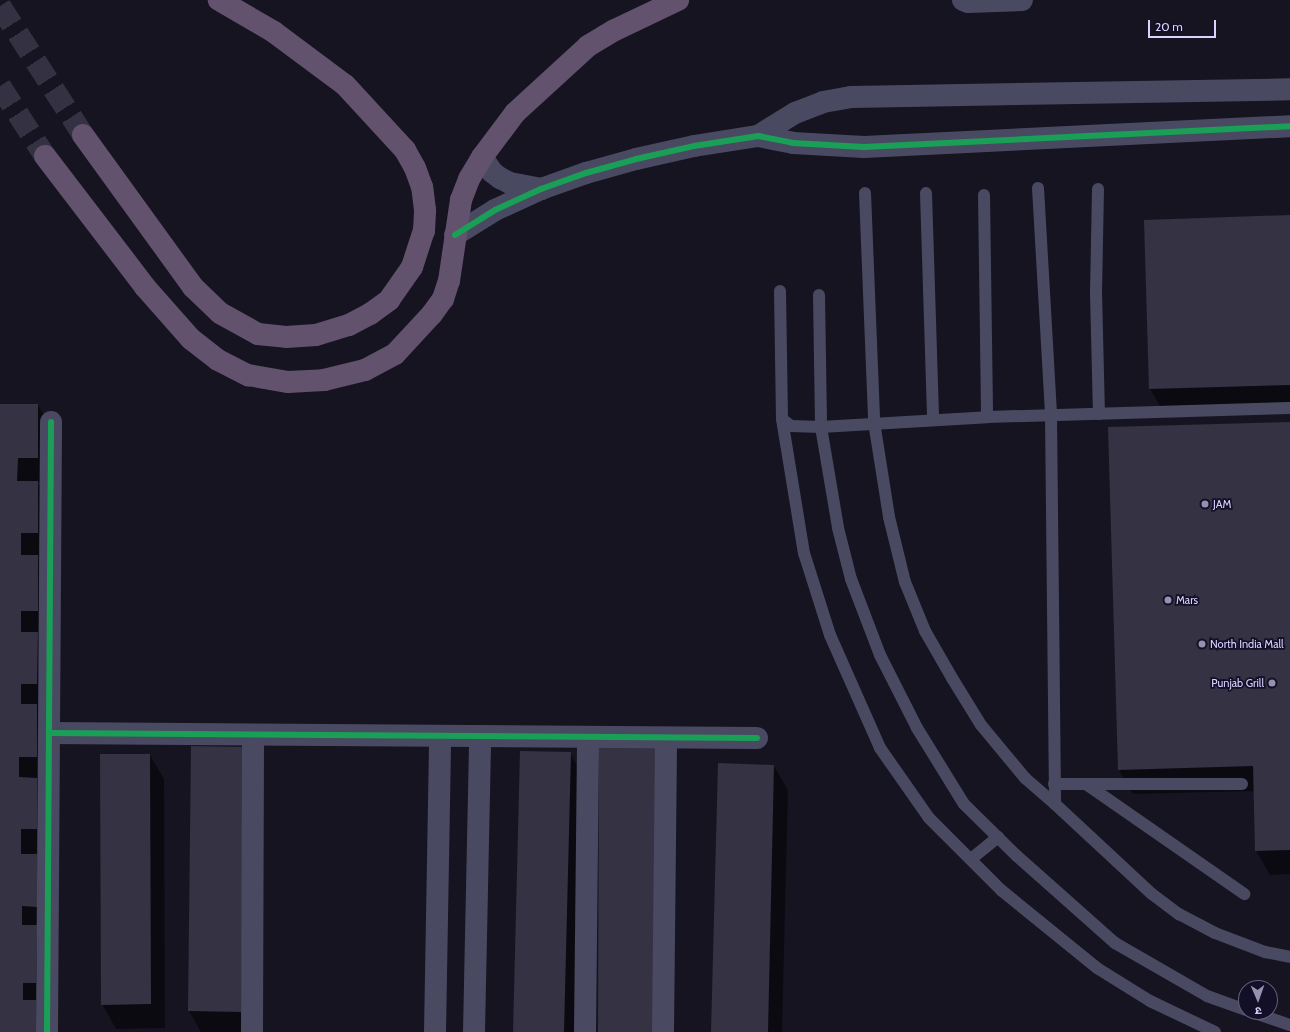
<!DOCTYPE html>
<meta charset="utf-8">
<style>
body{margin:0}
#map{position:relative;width:1290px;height:1032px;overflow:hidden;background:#161421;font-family:Cabin,"Noto Sans Devanagari",sans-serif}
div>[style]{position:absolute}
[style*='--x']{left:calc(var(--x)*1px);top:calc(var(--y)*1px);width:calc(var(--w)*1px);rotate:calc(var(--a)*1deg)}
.shadow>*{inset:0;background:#0007}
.building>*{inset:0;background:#343243}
.trunk-tunnel>*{height:22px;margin-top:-11px;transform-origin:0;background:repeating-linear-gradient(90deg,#333142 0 22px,transparent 0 33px)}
.service>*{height:12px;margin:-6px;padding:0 6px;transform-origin:6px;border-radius:6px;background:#4a4962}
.minor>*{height:22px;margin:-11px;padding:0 11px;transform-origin:11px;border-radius:11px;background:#4a4962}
.tertiary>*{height:22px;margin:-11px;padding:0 11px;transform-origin:11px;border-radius:11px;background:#4a4962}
.trunk>*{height:22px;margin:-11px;padding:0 11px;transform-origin:11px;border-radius:11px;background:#62526e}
.cycleway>*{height:6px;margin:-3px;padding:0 3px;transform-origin:3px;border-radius:3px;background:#1a9f57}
.dots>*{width:11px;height:11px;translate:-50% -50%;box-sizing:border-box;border:2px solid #130f26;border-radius:50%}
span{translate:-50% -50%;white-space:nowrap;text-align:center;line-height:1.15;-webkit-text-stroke:3.5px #130f26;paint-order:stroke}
.poi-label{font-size:11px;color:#d9d4ff}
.left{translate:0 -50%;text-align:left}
.right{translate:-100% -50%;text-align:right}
.north{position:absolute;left:1238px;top:980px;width:40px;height:40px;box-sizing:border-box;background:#130f26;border:1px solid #625e7d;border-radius:50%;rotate:178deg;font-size:11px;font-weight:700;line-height:16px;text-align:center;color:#d9d4ff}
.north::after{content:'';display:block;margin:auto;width:14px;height:18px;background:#9591b1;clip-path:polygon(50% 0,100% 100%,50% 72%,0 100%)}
.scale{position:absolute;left:1148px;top:20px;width:68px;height:18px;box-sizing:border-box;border:2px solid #d9d4ff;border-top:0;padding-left:5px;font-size:12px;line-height:14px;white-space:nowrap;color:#d9d4ff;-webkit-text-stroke:3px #130f26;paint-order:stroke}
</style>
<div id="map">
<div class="shadow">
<i style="clip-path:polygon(1290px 216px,1290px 409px,1164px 413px,1150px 389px)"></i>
<i style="clip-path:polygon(0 405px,38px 405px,52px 430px,52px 482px,37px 482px,51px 507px,51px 557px,38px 557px,51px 580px,51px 635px,38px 635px,51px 657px,50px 853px,35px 853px,50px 880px,50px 1032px,0 1032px)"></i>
<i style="clip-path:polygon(1290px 423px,1290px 874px,1270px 875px,1256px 851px,1255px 791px,1133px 794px,1119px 770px)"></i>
<i style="clip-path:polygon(244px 748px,255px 1032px,201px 1032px,189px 1011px)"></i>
<i style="clip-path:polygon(570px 753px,584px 777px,578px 1032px,514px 1032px)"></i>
<i style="clip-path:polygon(150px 755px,164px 779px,165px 1028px,116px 1029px,102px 1004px)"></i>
<i style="clip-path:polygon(774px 766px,788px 790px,782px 1032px,712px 1032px)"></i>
</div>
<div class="building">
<i style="clip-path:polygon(1290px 215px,1290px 385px,1149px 389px,1144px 220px)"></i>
<i style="clip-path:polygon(0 404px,38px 404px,38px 458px,18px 458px,17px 481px,38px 481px,38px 533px,21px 533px,21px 555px,38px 555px,38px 611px,21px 611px,21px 632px,38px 632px,37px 684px,21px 684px,21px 704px,37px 704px,37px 757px,19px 757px,19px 777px,37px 778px,37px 829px,21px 829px,21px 854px,37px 854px,37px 907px,22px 906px,22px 925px,37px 925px,36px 983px,23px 983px,23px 1000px,36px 1000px,36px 1032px,0 1032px)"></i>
<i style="clip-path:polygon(1290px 422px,1290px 850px,1255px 851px,1253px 766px,1118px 770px,1108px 427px)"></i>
<i style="clip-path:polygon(191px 746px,245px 747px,241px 1012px,188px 1011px)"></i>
<i style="clip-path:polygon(599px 747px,657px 747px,656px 1032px,598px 1032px)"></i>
<i style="clip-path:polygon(520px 751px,571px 752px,564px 1032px,513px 1032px)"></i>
<i style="clip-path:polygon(100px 754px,150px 754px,151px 1004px,101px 1005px)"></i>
<i style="clip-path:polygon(718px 763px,774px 765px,768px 1032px,711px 1032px)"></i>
</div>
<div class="trunk-tunnel">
<i style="--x:0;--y:6;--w:153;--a:57.2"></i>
<i style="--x:0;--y:86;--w:83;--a:57.3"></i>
</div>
<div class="service">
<i style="--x:1038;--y:188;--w:227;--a:86.7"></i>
<i style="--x:1051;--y:415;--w:389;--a:89.4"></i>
<i style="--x:1098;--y:189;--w:103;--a:91.1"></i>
<i style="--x:1096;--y:292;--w:122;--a:88.6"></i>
<i style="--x:865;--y:193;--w:229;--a:87.7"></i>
<i style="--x:874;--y:422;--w:96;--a:81"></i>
<i style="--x:889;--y:517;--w:67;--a:76.2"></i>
<i style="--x:905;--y:582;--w:53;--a:67.8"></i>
<i style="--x:925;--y:631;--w:54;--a:60.1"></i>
<i style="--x:952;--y:678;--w:55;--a:58.3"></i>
<i style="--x:981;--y:725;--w:69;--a:50.3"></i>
<i style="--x:1025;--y:778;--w:40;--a:41"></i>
<i style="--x:1055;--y:804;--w:132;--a:42.9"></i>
<i style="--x:1152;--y:894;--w:34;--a:37"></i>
<i style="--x:1179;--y:914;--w:41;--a:27.8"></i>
<i style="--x:1215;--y:933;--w:53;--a:20.8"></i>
<i style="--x:1265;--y:952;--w:25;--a:11"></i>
<i style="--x:926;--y:193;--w:227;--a:88.2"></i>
<i style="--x:984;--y:195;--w:222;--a:89.2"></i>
<i style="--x:780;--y:291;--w:128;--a:89.1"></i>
<i style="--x:782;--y:419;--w:136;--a:80.7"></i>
<i style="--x:804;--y:553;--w:86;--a:72.4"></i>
<i style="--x:830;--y:635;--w:124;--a:66.1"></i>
<i style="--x:880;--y:748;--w:85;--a:55"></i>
<i style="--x:929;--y:818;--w:102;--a:45"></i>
<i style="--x:1001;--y:890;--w:124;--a:39.1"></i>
<i style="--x:1097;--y:968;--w:62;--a:31.9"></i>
<i style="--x:1150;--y:1001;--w:72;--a:25.5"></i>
<i style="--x:819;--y:295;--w:132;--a:89.1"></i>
<i style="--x:821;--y:427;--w:102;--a:80.4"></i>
<i style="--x:838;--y:528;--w:53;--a:75.7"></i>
<i style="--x:851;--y:579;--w:81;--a:69.1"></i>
<i style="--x:880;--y:655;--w:82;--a:63.1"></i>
<i style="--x:917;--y:728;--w:89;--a:58.3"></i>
<i style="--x:964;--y:804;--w:74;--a:44.5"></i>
<i style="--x:1017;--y:856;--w:131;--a:41.6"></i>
<i style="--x:1115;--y:943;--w:106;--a:29.9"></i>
<i style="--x:1207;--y:996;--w:41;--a:19.7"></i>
<i style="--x:782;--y:419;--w:11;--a:38"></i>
<i style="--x:791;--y:426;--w:30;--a:2"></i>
<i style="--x:821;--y:427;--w:166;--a:-3.4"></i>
<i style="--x:987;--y:417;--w:303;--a:-1.7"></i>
<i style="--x:1054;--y:784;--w:188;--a:0"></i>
<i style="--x:1086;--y:784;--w:193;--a:34.8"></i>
<i style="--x:971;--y:859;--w:35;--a:-39"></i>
<i style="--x:1252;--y:1012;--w:40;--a:18.9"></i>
</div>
<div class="minor">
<i style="--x:758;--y:136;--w:44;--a:-31.9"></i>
<i style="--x:795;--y:113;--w:30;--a:-21"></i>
<i style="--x:823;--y:102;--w:28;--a:-10"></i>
<i style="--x:851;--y:97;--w:439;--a:-1"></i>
<i style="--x:482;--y:157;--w:18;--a:56"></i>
<i style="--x:492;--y:172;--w:10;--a:37"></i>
<i style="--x:500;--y:178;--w:11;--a:27"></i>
<i style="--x:510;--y:183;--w:32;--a:11"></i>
<i style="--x:455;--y:235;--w:47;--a:-32"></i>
<i style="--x:495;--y:210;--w:51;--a:-24.5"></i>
<i style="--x:541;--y:189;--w:48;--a:-19.6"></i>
<i style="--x:586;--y:173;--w:52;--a:-15.6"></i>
<i style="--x:636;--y:159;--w:59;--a:-12.6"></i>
<i style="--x:694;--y:146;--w:65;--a:-8.9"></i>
<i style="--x:758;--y:136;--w:36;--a:11"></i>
<i style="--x:793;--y:143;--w:71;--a:3.2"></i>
<i style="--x:864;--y:147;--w:427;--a:-2.8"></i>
<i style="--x:49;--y:733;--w:708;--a:0.4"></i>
<i style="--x:47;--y:1032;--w:610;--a:-89.62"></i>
<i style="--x:252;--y:1032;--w:297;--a:-89.8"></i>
<i style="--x:435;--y:1032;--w:296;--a:-89"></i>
<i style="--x:474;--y:1032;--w:296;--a:-88.8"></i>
<i style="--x:585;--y:1032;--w:295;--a:-89.4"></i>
<i style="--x:663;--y:1032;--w:294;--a:-89.4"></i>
</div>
<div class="tertiary">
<i style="--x:963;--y:0;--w:5;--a:22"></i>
<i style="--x:968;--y:2;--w:54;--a:-2.1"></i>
</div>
<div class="trunk">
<i style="--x:83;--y:135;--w:188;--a:54.1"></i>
<i style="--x:193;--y:287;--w:37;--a:44"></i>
<i style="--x:220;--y:313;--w:43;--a:28.9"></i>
<i style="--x:258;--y:334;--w:28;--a:6"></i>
<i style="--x:286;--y:337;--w:30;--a:-4"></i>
<i style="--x:316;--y:335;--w:34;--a:-17"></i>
<i style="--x:349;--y:325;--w:24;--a:-28"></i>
<i style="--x:370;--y:314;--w:24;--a:-36"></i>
<i style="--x:389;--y:300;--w:40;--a:-55.1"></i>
<i style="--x:412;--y:267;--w:38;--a:-72"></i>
<i style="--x:424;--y:231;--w:21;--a:-87"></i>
<i style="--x:425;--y:210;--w:23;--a:-97"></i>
<i style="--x:422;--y:187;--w:20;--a:-110"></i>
<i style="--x:415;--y:168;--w:21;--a:-119"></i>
<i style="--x:405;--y:150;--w:88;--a:-132.7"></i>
<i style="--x:345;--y:85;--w:89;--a:-143.3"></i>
<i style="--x:274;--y:32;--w:64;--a:-149.8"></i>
<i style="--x:45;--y:156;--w:165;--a:52.6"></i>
<i style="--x:145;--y:287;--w:69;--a:48.5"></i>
<i style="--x:191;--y:339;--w:34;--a:38"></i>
<i style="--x:218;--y:360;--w:34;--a:27"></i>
<i style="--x:248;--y:375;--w:41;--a:9.9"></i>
<i style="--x:288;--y:382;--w:36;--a:-3"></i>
<i style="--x:324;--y:380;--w:42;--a:-13.7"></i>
<i style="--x:365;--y:370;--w:34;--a:-28"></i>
<i style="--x:395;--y:354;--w:54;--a:-47.2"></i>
<i style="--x:432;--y:314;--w:19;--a:-54"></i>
<i style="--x:443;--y:299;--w:19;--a:-72"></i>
<i style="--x:449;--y:281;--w:82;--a:-81.6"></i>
<i style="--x:461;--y:200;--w:22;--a:-69"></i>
<i style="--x:469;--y:179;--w:26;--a:-59"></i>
<i style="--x:482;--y:157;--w:55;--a:-53.1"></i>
<i style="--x:515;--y:113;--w:99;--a:-42.5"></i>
<i style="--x:588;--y:46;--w:31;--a:-31"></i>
<i style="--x:615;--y:30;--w:70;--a:-25.5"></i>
</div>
<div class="cycleway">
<i style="--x:455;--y:235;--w:47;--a:-32"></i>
<i style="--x:495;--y:210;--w:51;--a:-24.5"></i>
<i style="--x:541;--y:189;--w:48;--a:-19.6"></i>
<i style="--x:586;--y:173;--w:52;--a:-15.6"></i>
<i style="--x:636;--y:159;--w:59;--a:-12.6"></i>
<i style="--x:694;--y:146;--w:65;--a:-8.9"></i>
<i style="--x:758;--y:136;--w:36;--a:11"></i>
<i style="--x:793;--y:143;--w:71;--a:3.2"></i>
<i style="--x:864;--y:147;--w:427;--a:-2.8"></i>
<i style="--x:49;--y:733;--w:708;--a:0.4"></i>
<i style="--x:47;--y:1032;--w:610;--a:-89.62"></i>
</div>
<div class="dots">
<i style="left:1205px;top:504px;background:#9591b1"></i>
<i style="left:1168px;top:600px;background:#9591b1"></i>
<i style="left:1202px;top:644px;background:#9591b1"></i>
<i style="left:1272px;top:683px;background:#9591b1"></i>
</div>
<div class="poi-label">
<span class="left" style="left:1213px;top:504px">JAM</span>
<span class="left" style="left:1176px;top:600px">Mars</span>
<span class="left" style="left:1210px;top:644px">North India Mall</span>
<span class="right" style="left:1264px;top:683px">Punjab Grill</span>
</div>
<div class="north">उ</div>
<div class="scale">20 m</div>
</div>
